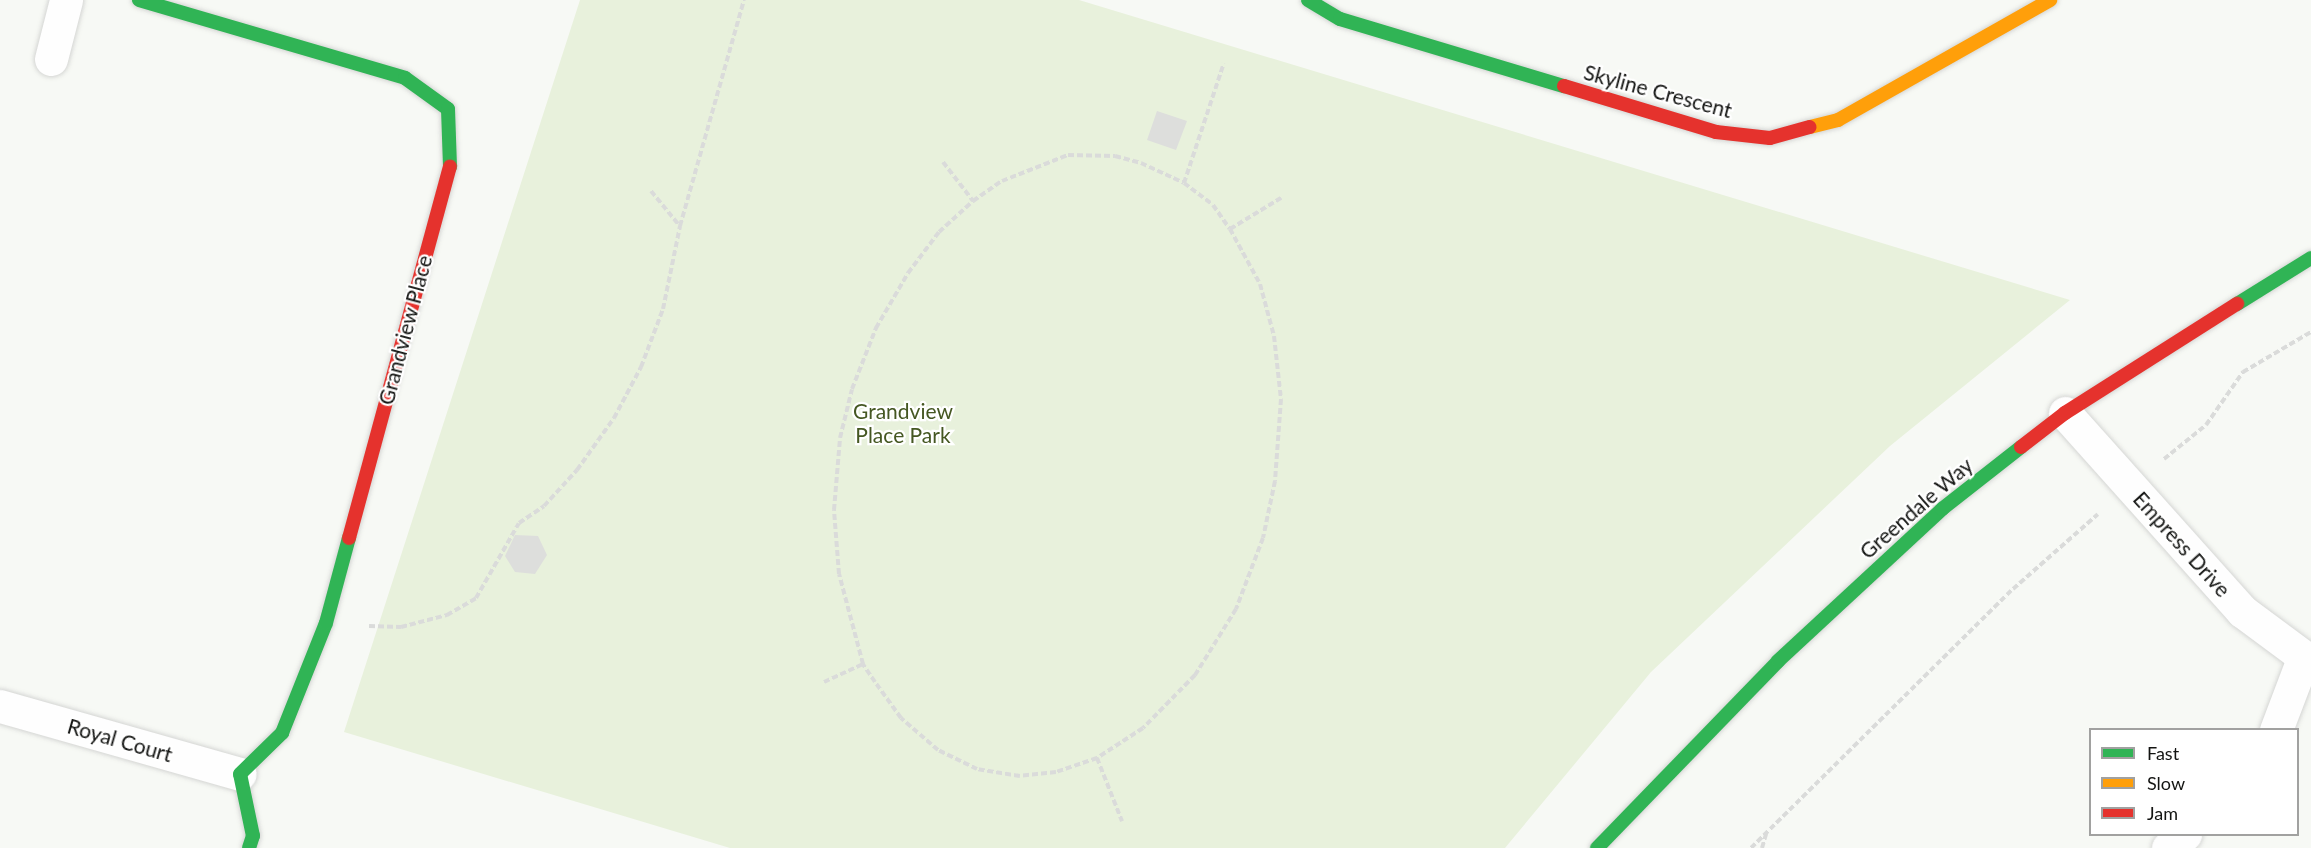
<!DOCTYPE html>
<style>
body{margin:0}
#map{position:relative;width:2311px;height:848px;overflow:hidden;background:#f7f9f5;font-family:Lato,sans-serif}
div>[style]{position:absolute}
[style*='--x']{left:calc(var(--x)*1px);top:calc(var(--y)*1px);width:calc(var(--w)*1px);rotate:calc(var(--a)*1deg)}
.green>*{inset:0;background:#e8f1dc}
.building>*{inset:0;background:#dddedc}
.path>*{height:4px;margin-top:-2px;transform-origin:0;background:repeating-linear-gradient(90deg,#dadbda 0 6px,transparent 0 9px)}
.roads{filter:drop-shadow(0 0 2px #d5d6d4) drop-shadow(0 0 2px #d5d6d4)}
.street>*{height:33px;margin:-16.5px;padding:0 16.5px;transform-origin:16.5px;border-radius:16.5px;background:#fefefe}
.fast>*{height:14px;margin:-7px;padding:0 7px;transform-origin:7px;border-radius:7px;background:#30b455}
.slow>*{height:14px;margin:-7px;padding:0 7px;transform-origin:7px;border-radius:7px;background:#ff9f0a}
.jam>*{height:14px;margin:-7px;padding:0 7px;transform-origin:7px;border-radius:7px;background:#e5322d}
span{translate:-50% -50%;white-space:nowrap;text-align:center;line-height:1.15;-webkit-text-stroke:4.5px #fff;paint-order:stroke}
.street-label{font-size:21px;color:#131412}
.park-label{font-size:21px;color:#455722}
.legend{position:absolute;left:2089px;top:728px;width:210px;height:108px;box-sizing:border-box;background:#fff;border:2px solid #a1a1a0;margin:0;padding:8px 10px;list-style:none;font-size:18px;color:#131412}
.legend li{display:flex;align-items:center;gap:12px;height:30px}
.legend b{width:30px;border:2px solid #a1a1a0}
</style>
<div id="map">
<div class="green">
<i style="clip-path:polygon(580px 0,1079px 0,2070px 300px,1890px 446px,1651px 672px,1505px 848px,730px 848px,344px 732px)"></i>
</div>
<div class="building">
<i style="clip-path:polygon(1157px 111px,1187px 121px,1176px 150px,1147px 140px)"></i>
<i style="clip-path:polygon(515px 535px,538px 536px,547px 555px,535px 574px,515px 572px,505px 556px)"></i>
</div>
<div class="path">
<i style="--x:1068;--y:155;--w:47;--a:1.2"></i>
<i style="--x:1115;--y:156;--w:27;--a:15"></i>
<i style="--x:1141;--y:163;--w:47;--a:24.9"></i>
<i style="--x:1184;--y:183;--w:36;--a:37"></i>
<i style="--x:1213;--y:205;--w:29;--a:55"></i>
<i style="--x:1230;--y:229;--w:63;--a:61.4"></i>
<i style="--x:1260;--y:284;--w:54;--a:74.9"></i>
<i style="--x:1274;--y:336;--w:63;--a:83.7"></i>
<i style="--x:1281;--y:399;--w:82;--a:94.2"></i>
<i style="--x:1275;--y:481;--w:58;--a:101.9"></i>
<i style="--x:1263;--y:538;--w:76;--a:110.8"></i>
<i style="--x:1236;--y:609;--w:78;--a:121.8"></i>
<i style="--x:1195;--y:675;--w:74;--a:134.5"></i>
<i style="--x:1143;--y:728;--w:55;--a:146.9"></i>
<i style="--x:1097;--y:758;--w:43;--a:161.1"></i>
<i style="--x:1056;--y:772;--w:36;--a:174"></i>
<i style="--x:1020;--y:776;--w:44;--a:-170.8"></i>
<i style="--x:977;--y:769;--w:43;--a:-154"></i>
<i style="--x:938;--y:750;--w:49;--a:-139.1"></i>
<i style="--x:901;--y:718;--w:44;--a:-125.8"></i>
<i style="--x:875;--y:682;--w:22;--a:-124"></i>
<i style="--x:863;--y:664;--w:93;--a:-104.9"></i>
<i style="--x:839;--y:574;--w:64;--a:-94.5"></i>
<i style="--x:834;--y:510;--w:72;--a:-85.2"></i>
<i style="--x:840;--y:438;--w:50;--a:-76.2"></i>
<i style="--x:852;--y:389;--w:66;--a:-68.5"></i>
<i style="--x:876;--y:328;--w:64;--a:-59.8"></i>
<i style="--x:908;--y:273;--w:51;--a:-52.9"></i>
<i style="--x:939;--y:232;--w:46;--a:-42.4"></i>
<i style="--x:973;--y:201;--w:35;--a:-35"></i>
<i style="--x:1002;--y:181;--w:71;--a:-21.5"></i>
<i style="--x:943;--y:162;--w:49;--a:52.4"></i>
<i style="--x:1184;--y:183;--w:126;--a:-71.6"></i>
<i style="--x:651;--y:191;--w:44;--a:50.5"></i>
<i style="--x:1230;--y:229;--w:60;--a:-31.3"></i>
<i style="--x:2164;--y:459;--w:54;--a:-39"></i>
<i style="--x:2206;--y:425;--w:65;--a:-55.1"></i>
<i style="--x:2243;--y:372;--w:79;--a:-30.5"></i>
<i style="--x:369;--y:626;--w:32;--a:2"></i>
<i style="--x:401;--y:627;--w:48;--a:-14.6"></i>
<i style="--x:447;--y:615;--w:34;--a:-30"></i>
<i style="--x:476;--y:598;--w:86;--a:-60.2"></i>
<i style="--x:519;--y:523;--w:30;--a:-34"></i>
<i style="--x:544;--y:506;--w:49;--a:-47.5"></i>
<i style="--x:577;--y:470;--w:64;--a:-54.6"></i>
<i style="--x:614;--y:418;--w:58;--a:-62.1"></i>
<i style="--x:641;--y:367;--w:62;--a:-69.2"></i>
<i style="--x:663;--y:309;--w:85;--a:-78.4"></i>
<i style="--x:680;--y:226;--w:235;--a:-74.2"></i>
<i style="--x:824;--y:682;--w:43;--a:-24.8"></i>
<i style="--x:1097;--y:758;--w:68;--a:68.4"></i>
<i style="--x:1751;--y:848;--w:368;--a:-44.7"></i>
<i style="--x:2013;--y:589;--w:113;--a:-41.4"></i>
<i style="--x:1762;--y:848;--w:15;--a:-74"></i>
</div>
<div class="roads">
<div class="street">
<i style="--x:51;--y:59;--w:61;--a:-75.7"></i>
<i style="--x:2065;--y:413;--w:266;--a:48.2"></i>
<i style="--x:2242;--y:611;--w:86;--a:36.5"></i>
<i style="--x:0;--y:706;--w:249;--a:15.8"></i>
<i style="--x:2276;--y:730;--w:76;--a:-69.2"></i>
<i style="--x:2168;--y:848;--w:22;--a:-39"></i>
</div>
<div class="fast">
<i style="--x:139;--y:0;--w:277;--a:16.3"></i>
<i style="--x:405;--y:78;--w:53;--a:35.8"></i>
<i style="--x:448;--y:109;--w:58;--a:88"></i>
<i style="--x:1308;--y:0;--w:37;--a:31"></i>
<i style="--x:1340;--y:19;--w:234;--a:16.7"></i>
<i style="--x:2237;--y:304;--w:87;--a:-31.9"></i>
<i style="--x:249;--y:848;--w:13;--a:-72"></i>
<i style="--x:253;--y:836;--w:63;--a:-101.8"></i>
<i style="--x:240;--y:774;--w:59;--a:-44.3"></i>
<i style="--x:282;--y:733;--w:118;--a:-68.2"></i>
<i style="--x:326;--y:623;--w:88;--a:-74.9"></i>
<i style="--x:1597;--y:848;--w:260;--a:-45.9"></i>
<i style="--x:1778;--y:661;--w:224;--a:-42.8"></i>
<i style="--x:1942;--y:509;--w:100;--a:-38.1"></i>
</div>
<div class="slow">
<i style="--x:1810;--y:127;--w:29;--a:-14"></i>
<i style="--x:1838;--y:120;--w:244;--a:-29.5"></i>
</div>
<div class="jam">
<i style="--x:1564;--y:86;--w:159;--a:16.8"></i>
<i style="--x:1716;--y:132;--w:54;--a:6.3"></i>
<i style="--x:1770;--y:138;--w:41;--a:-15.4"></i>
<i style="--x:2021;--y:447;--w:56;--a:-37.7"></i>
<i style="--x:2065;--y:413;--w:204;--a:-32.4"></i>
<i style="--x:349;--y:538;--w:385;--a:-74.8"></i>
</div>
</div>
<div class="street-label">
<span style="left:1658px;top:91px;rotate:15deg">Skyline Crescent</span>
<span style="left:405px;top:330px;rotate:-75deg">Grandview Place</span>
<span style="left:1916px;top:508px;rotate:-41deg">Greendale Way</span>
<span style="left:2182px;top:544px;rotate:48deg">Empress Drive</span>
<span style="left:120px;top:740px;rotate:16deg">Royal Court</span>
</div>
<div class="park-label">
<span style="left:903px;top:423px">Grandview<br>Place Park</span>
</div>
<ul class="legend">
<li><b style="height:8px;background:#30b455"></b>Fast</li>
<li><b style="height:8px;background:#ff9f0a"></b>Slow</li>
<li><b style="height:8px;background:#e5322d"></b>Jam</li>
</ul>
</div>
